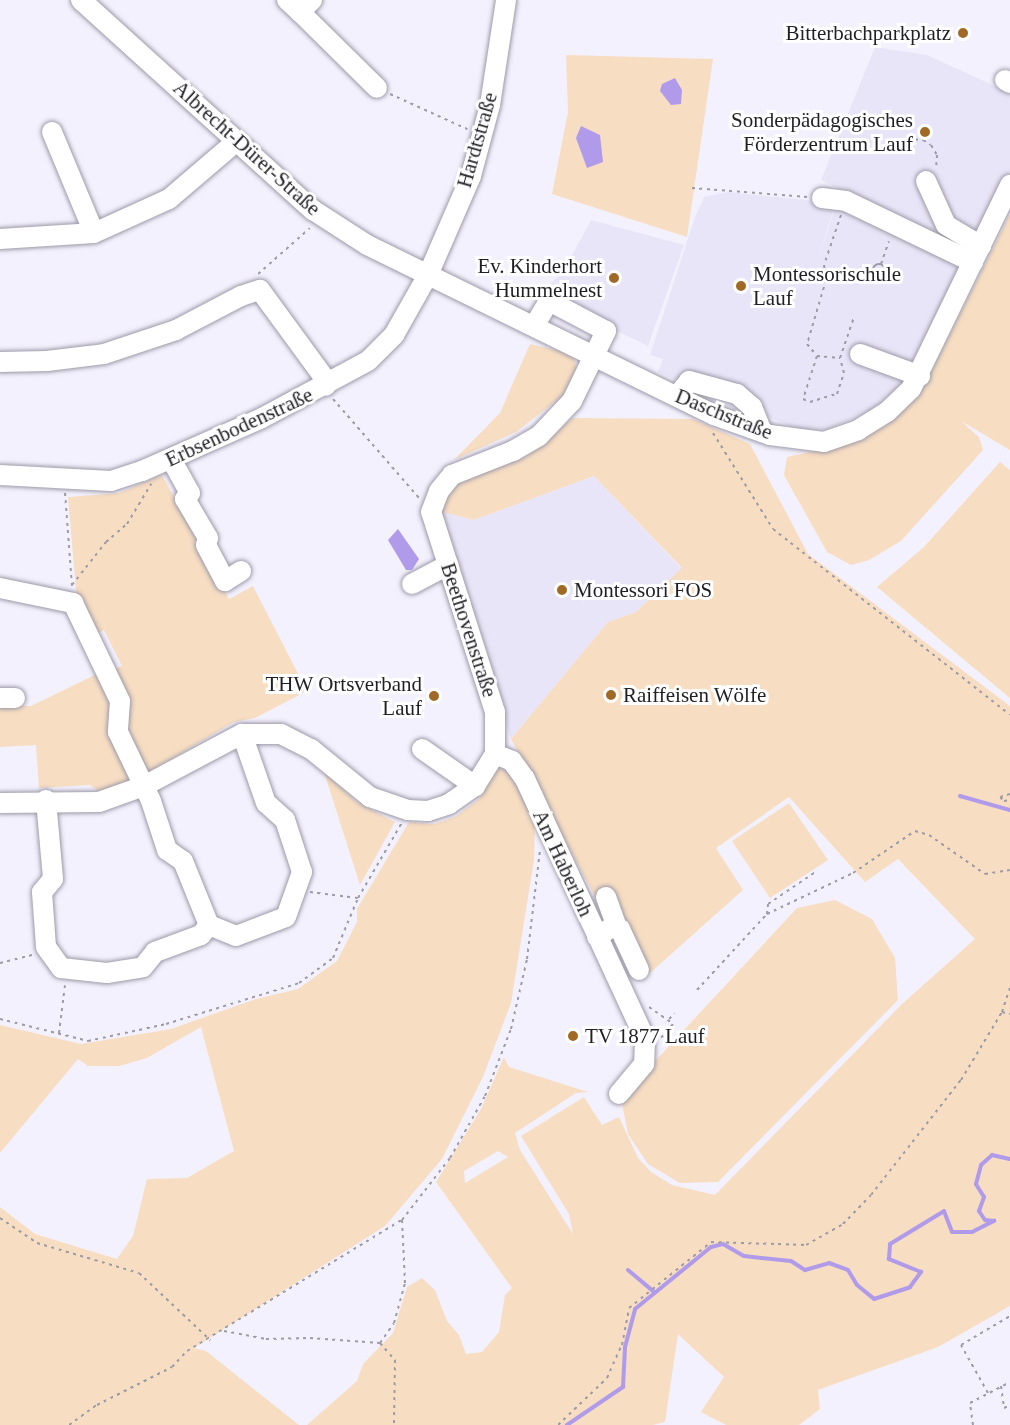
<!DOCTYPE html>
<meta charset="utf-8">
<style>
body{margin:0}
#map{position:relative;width:1010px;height:1425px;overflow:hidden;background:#f4f1fe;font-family:"Times New Roman",serif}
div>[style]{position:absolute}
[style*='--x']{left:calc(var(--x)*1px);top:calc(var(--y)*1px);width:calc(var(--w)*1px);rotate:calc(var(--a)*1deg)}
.built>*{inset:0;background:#e9e5f8}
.green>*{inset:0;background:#f7ddc2}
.water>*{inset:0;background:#b09beb}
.stream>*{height:4px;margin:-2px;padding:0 2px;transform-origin:2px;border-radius:2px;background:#b09beb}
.path>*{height:2px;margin-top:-1px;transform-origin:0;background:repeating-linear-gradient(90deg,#9d9ba5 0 3px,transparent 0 7.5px)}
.path>.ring{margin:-1px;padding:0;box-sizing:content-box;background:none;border:2px solid #9d9ba5;border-radius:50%}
.roads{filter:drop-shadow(0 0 2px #9d9aa8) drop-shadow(0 0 2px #9d9aa8)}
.minor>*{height:20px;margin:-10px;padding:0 10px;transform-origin:10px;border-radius:10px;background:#fff}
.dots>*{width:16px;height:16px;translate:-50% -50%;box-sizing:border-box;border:3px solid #fff;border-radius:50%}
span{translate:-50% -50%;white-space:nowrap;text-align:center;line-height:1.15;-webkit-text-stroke:6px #fff;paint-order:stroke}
.poi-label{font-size:21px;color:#201f25}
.right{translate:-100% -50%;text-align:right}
.left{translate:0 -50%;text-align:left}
.street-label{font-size:21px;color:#201f25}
</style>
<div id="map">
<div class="built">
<i style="clip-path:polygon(875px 47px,927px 55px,1010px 93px,1010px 171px,972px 252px,821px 180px)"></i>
<i style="clip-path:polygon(728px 192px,826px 202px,834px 208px,813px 276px,835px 208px,961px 266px,917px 363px,894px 391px,869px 412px,827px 429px,803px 431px,658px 372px,663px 359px,650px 355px,695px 217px,704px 197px)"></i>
<i style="clip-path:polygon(591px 220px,684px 245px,648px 346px,544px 296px,549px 285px,563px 272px)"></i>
<i style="clip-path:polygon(594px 476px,682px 569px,636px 612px,608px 622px,511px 739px,442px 512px,474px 520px)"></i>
</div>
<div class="green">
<i style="clip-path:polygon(566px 55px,713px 59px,687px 237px,552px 194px,568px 112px)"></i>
<i style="clip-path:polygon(1010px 214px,1010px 450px,961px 421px,979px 437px,983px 450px,901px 541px,869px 560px,851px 565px,827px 552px,784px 475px,787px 457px,855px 442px,882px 426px,919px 396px)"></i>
<i style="clip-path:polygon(530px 344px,573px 354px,577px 370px,564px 395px,516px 432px,454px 460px,500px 413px)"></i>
<i style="clip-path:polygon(evenodd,573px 418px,693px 419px,750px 444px,808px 554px,1010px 706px,1010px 1306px,938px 1347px,818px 1390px,820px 1409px,799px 1425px,726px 1425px,701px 1412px,724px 1377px,678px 1334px,665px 1422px,653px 1425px,307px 1425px,357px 1381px,363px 1364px,393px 1333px,407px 1287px,422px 1278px,435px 1290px,447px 1321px,459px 1335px,466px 1354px,482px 1352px,499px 1332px,505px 1295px,512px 1288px,436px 1182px,481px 1109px,504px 1057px,509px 1067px,588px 1092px,576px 1093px,515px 1133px,520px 1150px,573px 1234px,569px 1214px,521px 1136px,584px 1097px,602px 1125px,619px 1117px,638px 1158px,651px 1172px,672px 1185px,715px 1195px,902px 1004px,975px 939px,898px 859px,865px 882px,789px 797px,716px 848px,743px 890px,650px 973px,633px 968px,511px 739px,608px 622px,636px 612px,682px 568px,594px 476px,474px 520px,442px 512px,448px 491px,461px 481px,525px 457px,573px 418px,498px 1151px,508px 1157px,465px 1183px,464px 1171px,498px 1151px)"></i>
<i style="clip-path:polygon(1000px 462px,1010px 470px,1010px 698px,877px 587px,924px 547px)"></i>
<i style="clip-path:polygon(162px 475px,229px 599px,253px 586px,307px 691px,255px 718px,234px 722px,149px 772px,143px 769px,123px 731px,114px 669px,122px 666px,104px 630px,98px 633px,77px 601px,68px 497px,119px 493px)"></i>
<i style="clip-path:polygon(101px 672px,115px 703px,132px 776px,128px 784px,98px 791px,90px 785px,39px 788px,36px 745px,0 747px,0 706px,31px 706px)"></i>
<i style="clip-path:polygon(497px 768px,508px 770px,535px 821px,534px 860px,511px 1003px,483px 1077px,442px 1159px,385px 1226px,194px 1348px,206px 1351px,299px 1425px,0 1425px,0 1207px,35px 1234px,117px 1259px,133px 1236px,147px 1179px,187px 1178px,234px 1151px,201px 1027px,147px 1058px,119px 1066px,88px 1066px,78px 1059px,0 1153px,0 1025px,81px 1044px,171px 1029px,256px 999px,298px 989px,337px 961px,357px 922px,357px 909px,409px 822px,434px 824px,455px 817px,479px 799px)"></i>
<i style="clip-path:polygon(324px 772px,358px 803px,395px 822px,360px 885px)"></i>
<i style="clip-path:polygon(789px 803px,828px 860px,770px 898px,732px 841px)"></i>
<i style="clip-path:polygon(835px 900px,872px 919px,895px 958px,898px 1000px,718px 1182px,680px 1183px,648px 1164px,628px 1134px,621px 1098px,797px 908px)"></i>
</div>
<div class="water">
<i style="clip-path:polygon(675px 78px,682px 90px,681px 104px,671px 105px,660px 91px,662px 84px)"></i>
<i style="clip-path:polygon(581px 126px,600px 135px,603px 162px,587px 168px,576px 138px)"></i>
<i style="clip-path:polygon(398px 529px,419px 559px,412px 570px,406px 570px,388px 540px)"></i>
</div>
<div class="stream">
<i style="--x:960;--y:796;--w:52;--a:15.6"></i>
<i style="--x:628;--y:1270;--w:34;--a:40"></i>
<i style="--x:567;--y:1425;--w:68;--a:-34.2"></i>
<i style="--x:623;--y:1387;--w:40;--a:-87.1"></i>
<i style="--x:625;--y:1347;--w:39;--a:-75"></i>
<i style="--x:635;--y:1309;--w:98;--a:-39.2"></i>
<i style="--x:711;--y:1247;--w:12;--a:-14"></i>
<i style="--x:723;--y:1244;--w:24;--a:30"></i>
<i style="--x:744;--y:1256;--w:47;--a:6.1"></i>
<i style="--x:791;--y:1261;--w:17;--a:33"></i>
<i style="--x:805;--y:1270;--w:25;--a:-16"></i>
<i style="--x:829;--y:1263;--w:20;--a:20"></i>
<i style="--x:848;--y:1270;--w:17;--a:59"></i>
<i style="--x:857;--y:1285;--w:22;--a:39"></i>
<i style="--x:874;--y:1299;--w:38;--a:-18"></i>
<i style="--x:910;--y:1287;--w:19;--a:-54"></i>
<i style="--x:921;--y:1272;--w:35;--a:-158"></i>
<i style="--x:889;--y:1259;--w:15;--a:-86"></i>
<i style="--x:890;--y:1244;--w:63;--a:-31.4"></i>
<i style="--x:944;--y:1211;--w:22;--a:69"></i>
<i style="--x:952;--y:1232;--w:20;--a:0"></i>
<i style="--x:972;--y:1232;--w:25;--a:-27"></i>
<i style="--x:994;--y:1221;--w:9;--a:-174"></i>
<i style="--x:985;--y:1220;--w:11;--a:-124"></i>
<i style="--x:979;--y:1211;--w:15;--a:-70"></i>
<i style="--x:984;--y:1197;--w:15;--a:-122"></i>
<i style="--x:976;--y:1184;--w:20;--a:-75"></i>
<i style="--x:981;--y:1165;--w:15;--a:-42"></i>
<i style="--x:992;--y:1155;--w:18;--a:13"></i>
</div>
<div class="path">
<i style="--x:390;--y:94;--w:85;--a:24.4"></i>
<i style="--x:900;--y:139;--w:23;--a:2"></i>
<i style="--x:923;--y:140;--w:9;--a:32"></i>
<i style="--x:931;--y:145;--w:12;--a:59"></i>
<i style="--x:937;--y:155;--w:15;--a:94"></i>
<i style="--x:692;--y:188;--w:116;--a:4.4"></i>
<i style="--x:841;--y:215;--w:53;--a:108.8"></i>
<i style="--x:824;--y:265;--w:15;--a:82"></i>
<i style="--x:826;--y:280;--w:67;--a:106.5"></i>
<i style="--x:807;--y:344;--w:16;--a:50"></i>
<i style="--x:817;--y:356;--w:23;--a:5"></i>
<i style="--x:840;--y:358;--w:43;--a:-71.1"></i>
<i class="ring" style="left:873px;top:264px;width:10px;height:10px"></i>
<i style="--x:881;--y:264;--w:24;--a:-71"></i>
<i style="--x:258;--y:274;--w:69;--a:-41.5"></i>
<i style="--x:817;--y:356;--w:45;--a:108"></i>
<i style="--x:803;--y:399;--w:8;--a:23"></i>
<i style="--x:810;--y:402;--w:28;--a:-17"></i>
<i style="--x:837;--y:394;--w:22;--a:-72"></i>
<i style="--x:844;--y:373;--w:16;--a:-105"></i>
<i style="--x:333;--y:399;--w:133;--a:49"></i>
<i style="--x:713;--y:433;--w:113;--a:58"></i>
<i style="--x:773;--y:529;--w:301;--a:38.1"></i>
<i style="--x:65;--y:493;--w:93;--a:85.7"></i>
<i style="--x:72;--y:585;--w:55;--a:-51.7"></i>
<i style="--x:106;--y:542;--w:28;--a:-41"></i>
<i style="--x:127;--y:524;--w:47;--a:-59"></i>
<i style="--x:1010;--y:794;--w:10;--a:163"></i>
<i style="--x:1000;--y:797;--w:6;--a:45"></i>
<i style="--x:1004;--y:801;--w:6;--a:-9"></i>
<i style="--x:310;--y:892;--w:48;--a:7.1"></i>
<i style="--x:767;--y:914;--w:95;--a:-25.5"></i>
<i style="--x:853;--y:873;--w:75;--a:-34.1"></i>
<i style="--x:915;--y:831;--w:15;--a:16"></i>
<i style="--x:929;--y:835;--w:68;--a:34.9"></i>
<i style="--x:985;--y:874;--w:25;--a:-9"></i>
<i style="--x:0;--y:963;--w:33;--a:-14"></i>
<i style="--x:697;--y:990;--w:103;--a:-47.4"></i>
<i style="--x:767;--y:914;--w:10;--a:-84"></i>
<i style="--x:768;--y:904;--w:59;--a:-34"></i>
<i style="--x:649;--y:1007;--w:29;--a:35"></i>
<i style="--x:673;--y:1024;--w:18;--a:131"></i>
<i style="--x:1002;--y:1012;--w:8;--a:14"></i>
<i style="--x:0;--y:1019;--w:91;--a:14"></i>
<i style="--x:88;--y:1041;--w:80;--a:-12.3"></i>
<i style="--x:166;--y:1024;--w:139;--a:-17.1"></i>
<i style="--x:299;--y:983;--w:42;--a:-36.3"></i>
<i style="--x:333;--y:958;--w:65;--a:-67.4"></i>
<i style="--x:358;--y:898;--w:86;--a:-59.8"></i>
<i style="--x:669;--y:1019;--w:8;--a:-45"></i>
<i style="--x:59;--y:1033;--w:48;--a:-82.9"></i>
<i style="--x:0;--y:1218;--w:45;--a:34"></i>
<i style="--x:37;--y:1243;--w:106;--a:16.4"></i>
<i style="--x:139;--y:1273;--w:98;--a:43.3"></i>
<i style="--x:224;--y:1331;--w:43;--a:10.8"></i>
<i style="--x:266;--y:1339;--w:44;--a:-1.3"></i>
<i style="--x:310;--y:1338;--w:70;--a:4.1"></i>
<i style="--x:380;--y:1343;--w:23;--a:49"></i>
<i style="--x:395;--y:1360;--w:65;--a:90.9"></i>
<i style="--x:380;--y:1343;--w:24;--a:-55"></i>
<i style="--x:394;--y:1323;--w:41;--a:-74.6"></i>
<i style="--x:405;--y:1283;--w:63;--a:-92.7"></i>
<i style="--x:1001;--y:1386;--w:22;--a:82"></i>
<i style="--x:1004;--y:1408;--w:7;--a:-27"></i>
<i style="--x:988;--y:1393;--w:55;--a:-119.4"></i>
<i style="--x:961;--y:1345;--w:57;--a:-30.6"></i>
<i style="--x:69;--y:1425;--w:34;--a:-36"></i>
<i style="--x:97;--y:1405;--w:84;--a:-26.9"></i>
<i style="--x:172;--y:1367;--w:22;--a:-47"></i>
<i style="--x:187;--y:1351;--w:252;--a:-31.4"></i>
<i style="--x:402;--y:1220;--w:78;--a:-52.3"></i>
<i style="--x:450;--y:1158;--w:71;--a:-60.6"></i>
<i style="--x:485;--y:1096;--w:72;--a:-68.8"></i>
<i style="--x:511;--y:1029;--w:72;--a:-77.1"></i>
<i style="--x:527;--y:959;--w:110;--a:-83.2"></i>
<i style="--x:558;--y:1425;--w:68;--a:-43.8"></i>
<i style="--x:607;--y:1378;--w:36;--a:-66"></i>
<i style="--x:622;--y:1345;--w:38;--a:-79"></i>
<i style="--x:629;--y:1308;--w:105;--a:-38.8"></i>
<i style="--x:711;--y:1242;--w:95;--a:1.8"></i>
<i style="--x:806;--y:1245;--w:43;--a:-29.6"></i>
<i style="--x:843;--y:1224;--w:40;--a:-46"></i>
<i style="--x:871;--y:1195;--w:146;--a:-52"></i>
<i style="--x:961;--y:1080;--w:79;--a:-58.9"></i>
<i style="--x:1002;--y:1012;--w:26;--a:-72"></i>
<i style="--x:973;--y:1425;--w:22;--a:-98"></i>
<i style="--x:970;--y:1403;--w:45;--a:-27.7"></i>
</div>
<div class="roads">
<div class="minor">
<i style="--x:81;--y:0;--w:313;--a:42.2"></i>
<i style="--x:313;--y:210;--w:64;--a:32.9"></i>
<i style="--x:367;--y:245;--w:386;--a:26.1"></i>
<i style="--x:714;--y:415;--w:59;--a:19.7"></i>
<i style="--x:770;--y:435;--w:54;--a:7.4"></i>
<i style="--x:824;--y:442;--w:36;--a:-19"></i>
<i style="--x:858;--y:430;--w:34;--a:-32"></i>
<i style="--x:887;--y:412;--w:33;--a:-44"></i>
<i style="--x:911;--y:389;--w:227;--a:-64.1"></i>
<i style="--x:287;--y:0;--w:18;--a:43"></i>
<i style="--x:300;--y:12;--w:17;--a:-45"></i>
<i style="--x:300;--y:12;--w:108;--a:44.6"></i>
<i style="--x:1005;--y:80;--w:6;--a:31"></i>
<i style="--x:52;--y:132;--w:109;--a:67.4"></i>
<i style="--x:926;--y:181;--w:48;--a:65.6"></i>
<i style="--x:946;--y:225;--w:41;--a:31"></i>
<i style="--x:822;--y:198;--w:24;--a:7"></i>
<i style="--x:846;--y:201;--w:141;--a:25.7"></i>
<i style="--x:0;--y:239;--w:94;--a:-3.7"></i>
<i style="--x:94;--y:233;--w:82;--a:-24.4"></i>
<i style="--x:169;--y:199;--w:89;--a:-40.5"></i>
<i style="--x:860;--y:354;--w:64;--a:20.1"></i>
<i style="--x:0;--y:362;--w:47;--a:-1.2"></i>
<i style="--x:47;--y:361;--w:57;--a:-7"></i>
<i style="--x:104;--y:354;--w:76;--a:-18.4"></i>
<i style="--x:176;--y:330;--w:73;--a:-27.6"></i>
<i style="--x:241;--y:296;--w:20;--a:-18"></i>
<i style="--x:260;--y:290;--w:107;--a:53.8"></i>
<i style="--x:323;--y:376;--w:10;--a:73"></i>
<i style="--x:677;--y:396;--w:19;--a:-51"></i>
<i style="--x:689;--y:381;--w:50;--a:15.2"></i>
<i style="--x:737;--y:394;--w:20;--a:41"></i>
<i style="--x:752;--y:407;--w:27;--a:68"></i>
<i style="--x:171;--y:459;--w:39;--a:61"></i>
<i style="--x:190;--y:493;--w:8;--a:130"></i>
<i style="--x:185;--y:499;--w:45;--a:59.5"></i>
<i style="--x:208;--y:538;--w:7;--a:106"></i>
<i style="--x:206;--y:545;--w:41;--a:62.2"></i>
<i style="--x:225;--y:581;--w:19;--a:-32"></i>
<i style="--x:0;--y:475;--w:111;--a:3.1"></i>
<i style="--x:111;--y:481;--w:33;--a:-18"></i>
<i style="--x:142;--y:471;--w:131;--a:-23.8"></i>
<i style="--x:262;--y:418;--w:120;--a:-28.3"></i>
<i style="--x:368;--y:361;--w:37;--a:-45"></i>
<i style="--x:394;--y:335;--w:69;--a:-60.5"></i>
<i style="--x:428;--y:275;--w:108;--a:-66.5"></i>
<i style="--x:471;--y:176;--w:73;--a:-75"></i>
<i style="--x:490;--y:105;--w:106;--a:-81.3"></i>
<i style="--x:412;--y:584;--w:41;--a:-27.8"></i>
<i style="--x:0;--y:588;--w:75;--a:11.6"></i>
<i style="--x:73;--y:603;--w:109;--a:64.4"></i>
<i style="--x:120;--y:701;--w:31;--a:94"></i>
<i style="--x:118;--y:732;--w:76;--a:64.4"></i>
<i style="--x:151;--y:801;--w:52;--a:71.9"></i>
<i style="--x:167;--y:850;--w:19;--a:35"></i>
<i style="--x:183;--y:861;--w:69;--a:67.9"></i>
<i style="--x:0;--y:698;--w:15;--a:0"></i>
<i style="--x:422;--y:749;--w:65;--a:34.9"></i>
<i style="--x:495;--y:754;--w:18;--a:22"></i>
<i style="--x:512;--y:761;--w:22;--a:54"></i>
<i style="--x:525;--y:779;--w:286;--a:65.2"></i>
<i style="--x:645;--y:1039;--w:25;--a:92"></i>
<i style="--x:644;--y:1064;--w:39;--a:130"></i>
<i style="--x:46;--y:800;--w:79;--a:84.9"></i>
<i style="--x:53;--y:879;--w:17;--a:130"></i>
<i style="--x:42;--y:892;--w:55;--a:85.8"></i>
<i style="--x:46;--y:947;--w:26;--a:54"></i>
<i style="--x:61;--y:968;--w:46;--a:6.2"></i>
<i style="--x:107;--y:973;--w:36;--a:-9"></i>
<i style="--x:143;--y:967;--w:19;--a:-51"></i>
<i style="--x:155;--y:952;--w:49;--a:-20.3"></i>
<i style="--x:201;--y:935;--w:13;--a:-51"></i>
<i style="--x:209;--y:925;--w:29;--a:22"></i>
<i style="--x:236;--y:936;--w:53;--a:-20.8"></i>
<i style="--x:286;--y:917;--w:48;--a:-70.4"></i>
<i style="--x:302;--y:872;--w:55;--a:-108.1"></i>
<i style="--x:285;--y:820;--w:25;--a:-138"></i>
<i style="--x:266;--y:803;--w:73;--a:-109.2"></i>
<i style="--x:0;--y:803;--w:99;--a:-0.6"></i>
<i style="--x:99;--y:802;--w:48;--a:-19.6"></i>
<i style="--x:144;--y:786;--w:111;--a:-28"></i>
<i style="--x:242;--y:734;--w:39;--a:0"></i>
<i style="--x:281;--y:734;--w:34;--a:27"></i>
<i style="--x:311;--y:749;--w:76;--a:39.1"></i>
<i style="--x:370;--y:797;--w:40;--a:18.9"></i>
<i style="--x:408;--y:810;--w:20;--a:3"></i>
<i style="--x:428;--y:811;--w:22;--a:-18"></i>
<i style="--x:449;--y:804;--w:32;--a:-35"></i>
<i style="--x:475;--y:786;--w:38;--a:-58"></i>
<i style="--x:495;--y:754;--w:42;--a:-90"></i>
<i style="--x:495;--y:712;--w:210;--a:-107.7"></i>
<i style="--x:431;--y:512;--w:22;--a:-69"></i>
<i style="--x:439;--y:491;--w:21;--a:-51"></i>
<i style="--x:452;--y:475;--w:66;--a:-21.5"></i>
<i style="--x:513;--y:451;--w:30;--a:-30"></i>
<i style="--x:539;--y:436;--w:48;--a:-46.7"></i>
<i style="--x:572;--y:401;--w:78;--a:-64.1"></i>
<i style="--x:606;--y:331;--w:64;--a:-152.2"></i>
<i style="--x:549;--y:301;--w:29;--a:121"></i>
<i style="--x:606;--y:897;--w:32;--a:70"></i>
<i style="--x:597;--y:937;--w:18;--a:-34"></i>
<i style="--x:612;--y:927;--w:8;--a:14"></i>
<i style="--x:620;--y:929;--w:45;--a:65.1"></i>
</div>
</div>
<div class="dots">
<i style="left:963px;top:33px;background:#a06925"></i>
<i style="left:925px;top:132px;background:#a06925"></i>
<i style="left:614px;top:278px;background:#a06925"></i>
<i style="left:741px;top:286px;background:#a06925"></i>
<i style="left:562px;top:590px;background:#a06925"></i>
<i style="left:611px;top:695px;background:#a06925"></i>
<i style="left:434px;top:696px;background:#a06925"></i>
<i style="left:573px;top:1036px;background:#a06925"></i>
</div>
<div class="poi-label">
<span class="right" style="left:951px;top:33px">Bitterbachparkplatz</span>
<span class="right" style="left:913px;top:132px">Sonderpädagogisches<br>Förderzentrum Lauf</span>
<span class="right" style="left:602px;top:278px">Ev. Kinderhort<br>Hummelnest</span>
<span class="left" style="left:753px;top:286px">Montessorischule<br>Lauf</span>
<span class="left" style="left:574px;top:590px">Montessori FOS</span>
<span class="right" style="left:422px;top:696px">THW Ortsverband<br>Lauf</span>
<span class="left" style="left:623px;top:695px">Raiffeisen Wölfe</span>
<span class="left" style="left:585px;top:1036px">TV 1877 Lauf</span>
</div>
<div class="street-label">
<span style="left:477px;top:140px;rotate:-74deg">Hardtstraße</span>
<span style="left:247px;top:148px;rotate:42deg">Albrecht-Dürer-Straße</span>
<span style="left:724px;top:414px;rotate:22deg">Daschstraße</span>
<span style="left:239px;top:427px;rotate:-25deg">Erbsenbodenstraße</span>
<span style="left:469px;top:630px;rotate:72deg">Beethovenstraße</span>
<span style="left:563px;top:863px;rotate:65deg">Am Haberloh</span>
</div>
</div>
